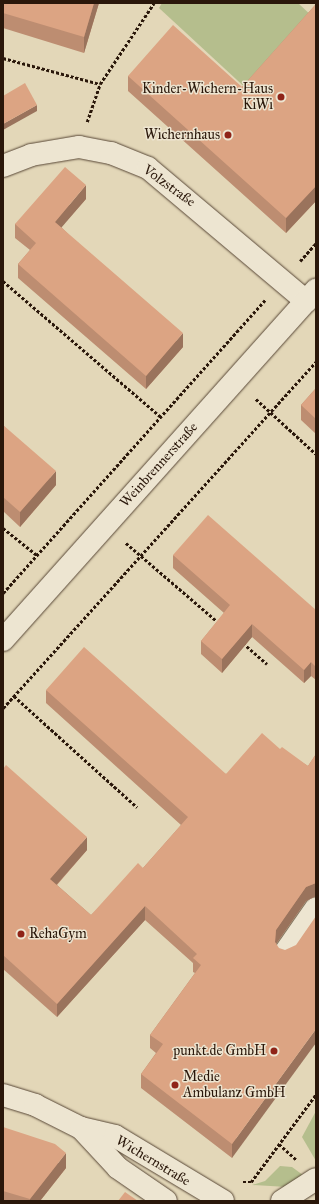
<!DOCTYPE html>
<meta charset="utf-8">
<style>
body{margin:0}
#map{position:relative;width:319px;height:1204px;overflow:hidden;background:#e3d7b8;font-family:"IM FELL Great Primer",serif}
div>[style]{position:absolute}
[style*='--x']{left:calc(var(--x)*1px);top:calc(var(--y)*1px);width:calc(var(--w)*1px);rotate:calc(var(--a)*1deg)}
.green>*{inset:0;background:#b5be8d}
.path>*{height:2.5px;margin-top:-1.25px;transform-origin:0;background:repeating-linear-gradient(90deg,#2a170a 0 3px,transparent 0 5px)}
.roads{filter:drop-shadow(0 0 1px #584736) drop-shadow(0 0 1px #584736)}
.minor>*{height:22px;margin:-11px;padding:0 11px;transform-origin:11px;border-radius:11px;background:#ede5d1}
.wall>*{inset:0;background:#bd8d71}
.shaded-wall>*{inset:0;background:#9a735c}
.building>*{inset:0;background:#dca483}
.dots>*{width:11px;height:11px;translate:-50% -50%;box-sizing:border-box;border:2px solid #ede5d1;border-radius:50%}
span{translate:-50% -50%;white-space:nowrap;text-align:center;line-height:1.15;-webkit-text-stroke:3px #ede5d1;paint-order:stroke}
.poi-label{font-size:14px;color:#2a170a}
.right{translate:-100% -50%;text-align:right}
.left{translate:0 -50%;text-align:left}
.street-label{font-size:14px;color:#2a170a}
.frame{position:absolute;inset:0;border:4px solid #2a170a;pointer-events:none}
</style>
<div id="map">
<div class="green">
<i style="clip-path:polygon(162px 3px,298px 3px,315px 19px,250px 92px,159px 8px)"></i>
<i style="clip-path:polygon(316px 1111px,316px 1161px,302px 1137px)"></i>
<i style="clip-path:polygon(280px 1166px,292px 1167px,307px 1178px,287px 1187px,252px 1185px,265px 1181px)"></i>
</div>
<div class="path">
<i style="--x:3;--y:58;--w:100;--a:15"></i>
<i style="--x:87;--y:122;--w:40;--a:-71.1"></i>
<i style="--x:100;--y:84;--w:97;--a:-56.3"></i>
<i style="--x:300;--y:261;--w:24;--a:-48"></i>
<i style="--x:3;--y:281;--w:208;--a:40.7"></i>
<i style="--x:256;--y:399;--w:81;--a:42.5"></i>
<i style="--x:3;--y:528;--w:43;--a:38.5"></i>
<i style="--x:126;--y:543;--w:123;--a:40.7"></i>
<i style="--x:3;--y:593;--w:393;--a:-48.2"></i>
<i style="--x:243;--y:643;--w:32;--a:41"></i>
<i style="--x:14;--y:696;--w:166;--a:42.1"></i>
<i style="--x:3;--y:708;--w:467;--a:-47.9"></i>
<i style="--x:279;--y:1144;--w:24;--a:42"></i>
<i style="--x:243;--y:1182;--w:8;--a:0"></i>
<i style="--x:251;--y:1182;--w:109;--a:-53.5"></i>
</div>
<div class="roads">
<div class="minor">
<i style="--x:3;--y:166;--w:30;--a:-21"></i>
<i style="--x:31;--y:155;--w:49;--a:-9.5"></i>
<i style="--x:79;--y:147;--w:33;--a:11"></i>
<i style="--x:111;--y:153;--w:40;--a:22"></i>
<i style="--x:148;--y:168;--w:207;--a:40.1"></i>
<i style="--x:3;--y:640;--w:470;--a:-48.2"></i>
<i style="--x:286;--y:951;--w:52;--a:-55.1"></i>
<i style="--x:3;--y:1095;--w:34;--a:17"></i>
<i style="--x:35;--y:1105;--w:51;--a:26.6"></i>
<i style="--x:81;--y:1128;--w:35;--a:13"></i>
<i style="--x:115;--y:1136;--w:126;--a:31"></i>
<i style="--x:81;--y:1128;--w:54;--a:47.2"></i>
<i style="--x:118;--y:1168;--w:58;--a:34.5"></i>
<i style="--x:282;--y:1201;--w:40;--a:-32.9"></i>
</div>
</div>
<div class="wall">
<i style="clip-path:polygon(3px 3px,99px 3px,84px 53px,3px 28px)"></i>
<i style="clip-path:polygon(316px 4px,316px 201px,286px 233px,128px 91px,128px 76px,242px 87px)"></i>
<i style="clip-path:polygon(86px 199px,61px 227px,183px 347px,146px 389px,18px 278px,18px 264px,30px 250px,15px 238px,15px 224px)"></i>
<i style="clip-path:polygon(316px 388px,316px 434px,301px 420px,301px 405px)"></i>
<i style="clip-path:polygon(3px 425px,56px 485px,20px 527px,3px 511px)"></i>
<i style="clip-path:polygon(173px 555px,316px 610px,316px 680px,311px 676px,304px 683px,252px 637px,222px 673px,201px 654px,201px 641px,224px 613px,173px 568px)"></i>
<i style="clip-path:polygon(46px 690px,226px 774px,280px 749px,308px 766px,316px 754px,316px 896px,306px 901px,276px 944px,232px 1158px,141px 1088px,141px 1074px,156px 1053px,150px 1048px,150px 1035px,195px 973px,193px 972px,193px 963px,145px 920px,57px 1017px,3px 969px,3px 769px,87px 850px,57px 885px,91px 915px,143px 868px,181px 825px,46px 703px)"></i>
<i style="clip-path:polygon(3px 1127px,66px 1168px,40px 1201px,3px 1201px)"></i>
</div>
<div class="shaded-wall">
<i style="clip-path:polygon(94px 3px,99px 3px,84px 53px,84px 37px)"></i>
<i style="clip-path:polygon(37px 105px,37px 111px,3px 130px,3px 124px)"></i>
<i style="clip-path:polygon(86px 185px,86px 199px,55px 235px,55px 222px)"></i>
<i style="clip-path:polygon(316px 186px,316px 201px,286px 233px,286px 218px)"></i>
<i style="clip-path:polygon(183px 333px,183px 347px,146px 389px,146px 376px)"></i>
<i style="clip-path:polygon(56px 471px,56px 485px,20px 527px,20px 512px)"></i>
<i style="clip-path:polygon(252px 624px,252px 637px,222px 673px,222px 659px)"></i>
<i style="clip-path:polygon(311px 662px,311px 676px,304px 683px,304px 670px)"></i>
<i style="clip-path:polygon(87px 837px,87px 850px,50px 892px,50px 879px)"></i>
<i style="clip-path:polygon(316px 883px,316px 896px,306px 901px,276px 944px,275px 942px,276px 930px,306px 887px)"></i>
<i style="clip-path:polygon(145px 906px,145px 920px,57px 1017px,57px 1004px)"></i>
<i style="clip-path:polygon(316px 1029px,316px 1043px,232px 1158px,232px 1144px)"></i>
<i style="clip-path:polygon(66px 1153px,66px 1168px,40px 1201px,30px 1201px,30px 1199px)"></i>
</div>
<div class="building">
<i style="clip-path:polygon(3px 3px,94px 3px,84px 37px,3px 13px)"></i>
<i style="clip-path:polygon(316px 4px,316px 186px,286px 218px,128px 76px,173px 25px,242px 87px)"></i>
<i style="clip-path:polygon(25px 83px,37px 105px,3px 124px,3px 96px)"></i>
<i style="clip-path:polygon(65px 167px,86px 185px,55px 222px,183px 333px,146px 376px,18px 264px,36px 243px,15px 224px)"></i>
<i style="clip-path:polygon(316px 388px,316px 419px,301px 405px)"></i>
<i style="clip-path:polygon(3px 425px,56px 471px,20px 512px,3px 497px)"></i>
<i style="clip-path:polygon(208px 515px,316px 610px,316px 667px,311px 662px,304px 670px,252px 624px,222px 659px,201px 641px,230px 605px,173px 555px)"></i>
<i style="clip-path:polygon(84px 647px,226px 774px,262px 733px,280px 749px,282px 747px,308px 766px,316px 754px,316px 883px,306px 887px,276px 930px,275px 942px,279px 948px,285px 950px,296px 945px,316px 916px,316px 1029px,232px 1144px,141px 1074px,163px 1044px,150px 1035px,201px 965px,193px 958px,197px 954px,145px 906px,57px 1004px,3px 955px,3px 769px,6px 765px,87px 837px,50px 879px,91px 915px,138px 863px,143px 868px,188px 817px,46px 690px)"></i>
<i style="clip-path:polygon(3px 1127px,55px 1144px,66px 1153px,30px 1199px,3px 1191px)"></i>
<i style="clip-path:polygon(125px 1192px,138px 1201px,118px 1201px)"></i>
</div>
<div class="dots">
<i style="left:281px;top:97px;background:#8f2418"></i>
<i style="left:228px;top:135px;background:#8f2418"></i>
<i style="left:21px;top:934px;background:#8f2418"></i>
<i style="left:274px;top:1051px;background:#8f2418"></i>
<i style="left:175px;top:1085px;background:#8f2418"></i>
</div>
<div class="poi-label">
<span class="right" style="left:273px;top:97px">Kinder-Wichern-Haus<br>KiWi</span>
<span class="right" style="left:220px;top:135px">Wichernhaus</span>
<span class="left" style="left:29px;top:934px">RehaGym</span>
<span class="right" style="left:266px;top:1051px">punkt.de GmbH</span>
<span class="left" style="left:183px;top:1085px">Medie<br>Ambulanz GmbH</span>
</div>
<div class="street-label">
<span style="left:169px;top:186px;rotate:36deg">Volzstraße</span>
<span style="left:159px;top:465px;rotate:-48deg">Weinbrennerstraße</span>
<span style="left:153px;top:1161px;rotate:31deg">Wichernstraße</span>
</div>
<div class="frame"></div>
</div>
